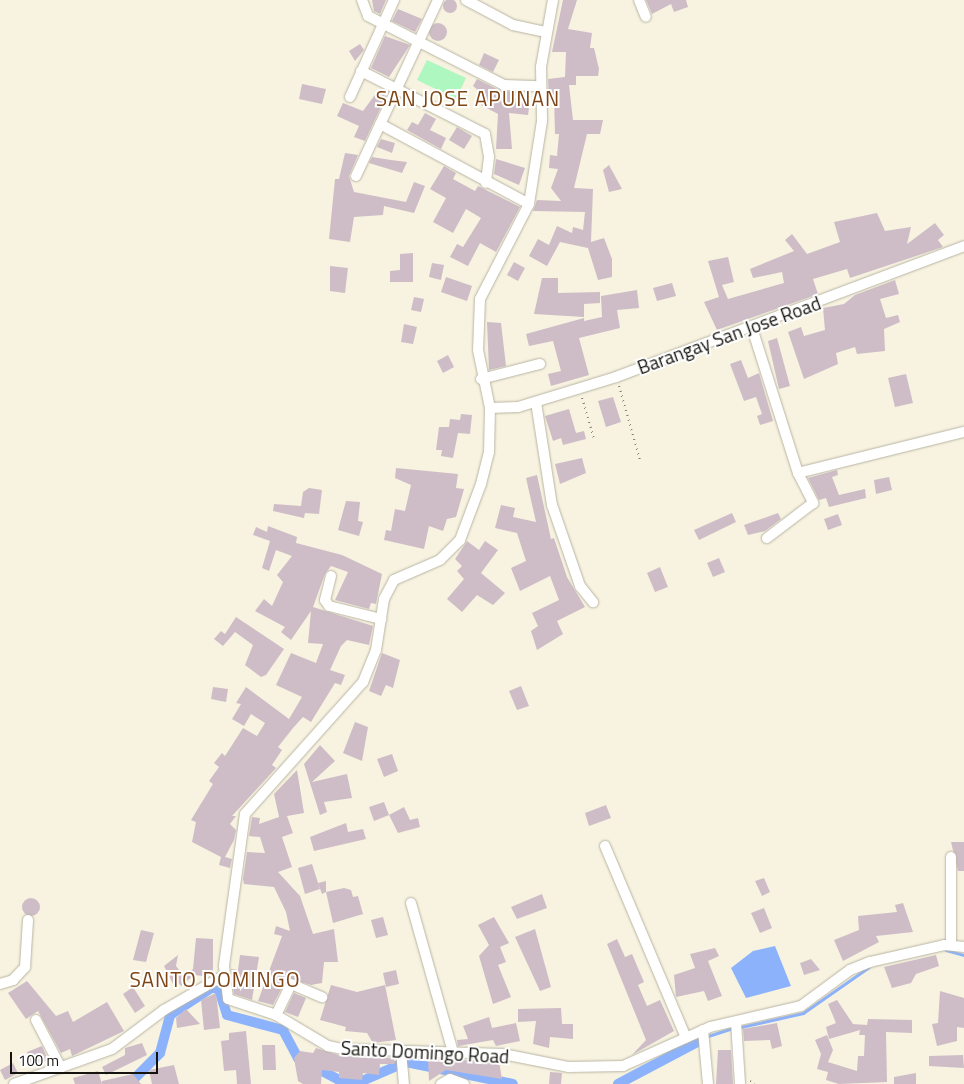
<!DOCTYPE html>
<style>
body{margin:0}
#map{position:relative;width:964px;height:1084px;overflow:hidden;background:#f7f3e0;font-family:"Titillium Web",sans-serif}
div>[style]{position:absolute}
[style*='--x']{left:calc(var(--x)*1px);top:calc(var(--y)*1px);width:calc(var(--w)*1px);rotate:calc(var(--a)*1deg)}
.green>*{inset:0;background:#aef7c0}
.water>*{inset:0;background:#8cb2fc}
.stream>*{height:3px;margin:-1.5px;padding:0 1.5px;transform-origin:1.5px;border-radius:1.5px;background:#8cb2fc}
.canal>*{height:10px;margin:-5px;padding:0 5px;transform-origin:5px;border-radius:5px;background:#8cb2fc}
.building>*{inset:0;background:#cebdc7}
.round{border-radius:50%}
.path>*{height:2px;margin-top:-1px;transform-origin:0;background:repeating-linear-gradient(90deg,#827f73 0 1px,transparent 0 5px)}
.roads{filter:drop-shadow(0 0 1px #b9b4a3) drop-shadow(0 0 1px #b9b4a3)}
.minor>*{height:10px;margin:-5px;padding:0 5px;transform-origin:5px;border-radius:5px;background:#fff}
span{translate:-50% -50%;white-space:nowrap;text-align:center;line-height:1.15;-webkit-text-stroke:4px #fff;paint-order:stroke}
.street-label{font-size:19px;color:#14130d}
.quarter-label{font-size:21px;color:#7e4413;letter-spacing:1px}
.scale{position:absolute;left:10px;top:1052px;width:148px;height:22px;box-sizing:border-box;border:2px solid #14130d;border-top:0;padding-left:6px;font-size:15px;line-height:18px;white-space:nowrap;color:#14130d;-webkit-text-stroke:4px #fff;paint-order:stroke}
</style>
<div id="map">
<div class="green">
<i style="clip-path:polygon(427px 60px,466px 78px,456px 99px,417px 80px)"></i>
</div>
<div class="water">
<i style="clip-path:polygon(775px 946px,791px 986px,746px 998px,731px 968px,753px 951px)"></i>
</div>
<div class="stream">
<i style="--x:946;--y:950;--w:19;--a:16"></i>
<i style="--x:741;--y:1027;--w:64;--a:-12.7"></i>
<i style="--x:803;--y:1013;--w:80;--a:-34.9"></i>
<i style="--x:708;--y:1036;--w:26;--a:-18"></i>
</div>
<div class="canal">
<i style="--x:129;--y:1084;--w:44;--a:-45"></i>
<i style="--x:160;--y:1053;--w:39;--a:-75"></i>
<i style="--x:170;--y:1015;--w:51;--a:-33.1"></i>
<i style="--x:213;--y:987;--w:7;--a:27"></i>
<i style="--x:219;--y:990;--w:26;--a:72"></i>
<i style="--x:227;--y:1015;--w:58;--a:15"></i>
<i style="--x:283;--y:1030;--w:32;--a:62"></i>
<i style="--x:298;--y:1058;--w:47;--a:28.2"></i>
<i style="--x:339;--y:1080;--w:23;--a:2"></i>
<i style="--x:362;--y:1081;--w:48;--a:-23.4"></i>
<i style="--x:406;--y:1062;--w:109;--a:11.6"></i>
<i style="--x:618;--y:1084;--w:94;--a:-27.9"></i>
</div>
<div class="building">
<i class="round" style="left:443px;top:-1px;width:14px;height:14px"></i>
<i style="clip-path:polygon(372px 0,386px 0,380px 14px,374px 11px)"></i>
<i style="clip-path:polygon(563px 0,577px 0,568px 29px,592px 33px,590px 48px,594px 48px,599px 69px,598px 76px,576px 76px,576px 85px,569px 85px,573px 120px,603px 120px,600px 134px,587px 134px,574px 188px,593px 189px,591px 242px,604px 238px,612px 259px,612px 277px,598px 280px,588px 248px,560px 242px,547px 266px,529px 256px,538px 239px,549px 245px,557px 226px,572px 233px,573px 227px,583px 230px,585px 212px,533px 211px,537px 200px,561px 201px,551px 188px,558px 169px,549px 168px,550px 155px,557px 156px,559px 134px,555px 134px,554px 96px,549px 96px,548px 79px,565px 77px,566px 52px,552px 52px)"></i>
<i style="clip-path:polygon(646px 0,686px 0,688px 7px,674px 12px,671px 4px,652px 14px)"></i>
<i style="clip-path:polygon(398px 9px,422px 19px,415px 32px,392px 21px)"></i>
<i class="round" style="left:429px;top:23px;width:18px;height:18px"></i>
<i style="clip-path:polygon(385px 36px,410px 45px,389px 77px,371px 68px)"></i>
<i style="clip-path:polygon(360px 44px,364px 50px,355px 61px,349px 51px)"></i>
<i style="clip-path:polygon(484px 53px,499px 60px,493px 72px,479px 65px)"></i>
<i style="clip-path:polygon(477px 79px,501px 91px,516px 92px,515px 99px,530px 100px,528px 115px,509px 113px,512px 149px,496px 149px,498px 114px,481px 105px,485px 96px,473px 86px)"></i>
<i style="clip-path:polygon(302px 84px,326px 89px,322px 104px,299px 99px)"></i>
<i style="clip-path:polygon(377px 92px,386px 96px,365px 141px,354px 137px,359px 126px,337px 116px,343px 103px,363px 111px)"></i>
<i style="clip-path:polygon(425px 113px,436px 119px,430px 130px,446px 138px,441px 149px,407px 130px,412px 122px,418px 125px)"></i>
<i style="clip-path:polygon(457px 127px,472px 136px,464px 149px,449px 140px)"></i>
<i style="clip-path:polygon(381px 139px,395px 143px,392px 153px,377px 147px)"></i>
<i style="clip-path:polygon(345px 153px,358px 155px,349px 176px,354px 192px,406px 202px,414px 182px,425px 186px,414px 213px,384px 206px,383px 215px,354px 217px,350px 242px,329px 239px,335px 179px,339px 179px)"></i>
<i style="clip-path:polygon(372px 157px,391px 160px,407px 162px,402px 173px,369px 163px)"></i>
<i style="clip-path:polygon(496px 159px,525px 168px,519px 185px,494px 174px)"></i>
<i style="clip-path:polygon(609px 165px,622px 189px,609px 192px,603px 170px)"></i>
<i style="clip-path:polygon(444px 166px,456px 173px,453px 179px,475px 191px,478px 186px,520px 207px,496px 252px,480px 243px,468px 266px,450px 257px,457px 244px,463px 247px,481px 218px,466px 209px,453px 233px,433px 222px,446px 198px,430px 189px)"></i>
<i style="clip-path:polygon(877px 213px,885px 231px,911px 227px,907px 244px,935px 223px,944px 235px,938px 240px,943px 247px,850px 278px,847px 269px,813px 279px,818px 294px,717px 330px,704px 302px,719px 297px,708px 261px,728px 257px,734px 282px,722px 285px,728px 299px,784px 283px,782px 272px,753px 278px,750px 269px,794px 251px,785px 240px,792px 234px,807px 254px,840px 242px,834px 222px)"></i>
<i style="clip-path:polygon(413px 253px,413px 282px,390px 282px,390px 271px,400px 270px,400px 254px)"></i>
<i style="clip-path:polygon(514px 262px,525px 268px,518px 281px,507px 275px)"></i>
<i style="clip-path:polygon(432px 263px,444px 265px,441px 280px,429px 277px)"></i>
<i style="clip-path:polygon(330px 266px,348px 268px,345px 293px,330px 291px)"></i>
<i style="clip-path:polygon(446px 277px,472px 286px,467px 301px,441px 292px)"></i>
<i style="clip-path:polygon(542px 278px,558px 278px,558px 293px,600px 292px,600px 303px,584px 304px,584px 317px,534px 314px)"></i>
<i style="clip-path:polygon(895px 280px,899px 294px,880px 299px,886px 318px,898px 315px,900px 322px,884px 329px,885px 351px,857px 354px,855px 347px,836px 353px,838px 364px,804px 379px,788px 332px,801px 327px,804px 336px,825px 330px,823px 308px,844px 304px,855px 295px)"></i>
<i style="clip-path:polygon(672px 283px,676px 296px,657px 301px,653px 288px)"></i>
<i style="clip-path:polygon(637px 290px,639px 308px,617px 310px,620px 328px,579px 338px,589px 375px,551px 386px,548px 374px,561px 371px,553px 341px,529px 346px,526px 334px,584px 318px,584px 321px,602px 317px,601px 296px)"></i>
<i style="clip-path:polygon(414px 297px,424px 299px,421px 312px,411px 310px)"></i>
<i style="clip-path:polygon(487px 322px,501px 323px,506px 366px,489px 370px)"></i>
<i style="clip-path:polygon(404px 324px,417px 327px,413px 344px,401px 342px)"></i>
<i style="clip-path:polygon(777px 338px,790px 386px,779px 389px,768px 341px)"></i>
<i style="clip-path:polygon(448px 355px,454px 367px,443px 373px,437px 361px)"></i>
<i style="clip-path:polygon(741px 360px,748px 378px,759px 373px,773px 421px,760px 425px,757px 416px,762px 414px,756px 397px,744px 401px,730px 364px)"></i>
<i style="clip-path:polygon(906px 374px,913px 403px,895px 407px,888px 378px)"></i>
<i style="clip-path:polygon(613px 397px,621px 422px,606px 427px,598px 401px)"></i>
<i style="clip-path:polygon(569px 409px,576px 433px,584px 431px,586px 439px,563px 445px,561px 438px,553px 441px,545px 416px)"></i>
<i style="clip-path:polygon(461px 414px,472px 415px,470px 434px,458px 433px,453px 458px,441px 456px,442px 450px,436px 450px,439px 427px,449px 427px,450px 419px,460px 420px)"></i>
<i style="clip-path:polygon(582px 458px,586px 473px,560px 484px,555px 464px)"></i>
<i style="clip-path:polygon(396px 468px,458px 474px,456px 488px,464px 489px,456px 517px,447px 519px,443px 531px,429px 526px,424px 549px,384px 540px,386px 530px,391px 531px,395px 509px,405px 511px,411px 485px,395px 478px)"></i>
<i style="clip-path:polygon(837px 470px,838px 475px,832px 477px,839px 495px,865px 489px,866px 498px,829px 507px,826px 498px,819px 500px,808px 478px)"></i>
<i style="clip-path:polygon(537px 475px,551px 539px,554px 538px,567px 577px,585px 607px,557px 621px,563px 634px,537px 650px,531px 631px,538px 626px,532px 613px,559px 600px,550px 576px,520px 591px,511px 568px,526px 561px,517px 533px,495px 528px,501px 505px,515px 508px,513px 517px,536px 522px,526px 478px)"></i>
<i style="clip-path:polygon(889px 477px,892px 490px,876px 494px,874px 480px)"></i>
<i style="clip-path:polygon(309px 488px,322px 490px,319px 514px,305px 513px,304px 518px,273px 511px,274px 504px,301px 506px,303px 492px)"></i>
<i style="clip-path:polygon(346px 501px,360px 502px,358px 521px,363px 522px,359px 536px,338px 530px)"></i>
<i style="clip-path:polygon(732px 513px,736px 522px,699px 540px,694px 530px)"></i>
<i style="clip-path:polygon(778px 513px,781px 519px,765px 531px,748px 535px,744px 525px)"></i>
<i style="clip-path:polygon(838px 514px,842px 525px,828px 530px,824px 519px)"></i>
<i style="clip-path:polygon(268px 526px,297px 537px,296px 543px,342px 555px,382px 574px,376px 604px,371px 603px,369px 609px,335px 600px,348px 572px,331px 566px,325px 574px,313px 607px,373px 626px,369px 645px,347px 640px,341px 646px,330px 670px,345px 675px,341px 685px,335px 683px,311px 722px,303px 717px,293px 728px,278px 747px,282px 750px,272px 765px,276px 768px,232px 816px,236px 816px,230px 824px,236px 830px,234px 840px,225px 857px,232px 859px,230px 868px,219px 865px,221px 857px,192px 842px,196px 822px,191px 820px,213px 784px,209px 781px,219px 767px,214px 763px,222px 753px,225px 756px,243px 728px,257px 736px,265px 723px,251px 714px,244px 726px,232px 719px,241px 704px,236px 703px,246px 687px,289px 719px,302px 697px,276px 685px,291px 653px,316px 663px,323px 644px,308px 643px,311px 611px,291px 640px,281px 632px,285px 627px,255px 611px,264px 599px,272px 606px,283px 582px,277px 575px,292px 556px,276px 550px,269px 571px,262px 568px,270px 541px,253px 535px,256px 527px,267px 532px)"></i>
<i style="clip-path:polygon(467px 541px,479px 550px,485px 541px,498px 550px,481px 573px,505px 593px,493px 605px,477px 595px,462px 612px,447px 599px,464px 579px,457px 571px,462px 566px,455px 559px)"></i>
<i style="clip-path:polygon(719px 558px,725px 572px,713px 577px,707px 563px)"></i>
<i style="clip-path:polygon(660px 567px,668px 587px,655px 592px,647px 573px)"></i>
<i style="clip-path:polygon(236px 617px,284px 649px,266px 675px,261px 677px,245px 665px,253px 645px,235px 632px,223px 646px,214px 639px,221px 631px,225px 634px)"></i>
<i style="clip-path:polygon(382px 653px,400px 660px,393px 688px,386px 685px,381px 696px,369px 691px)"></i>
<i style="clip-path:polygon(521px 686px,529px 706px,517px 710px,509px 691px)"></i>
<i style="clip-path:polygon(213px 687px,228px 689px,226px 702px,211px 699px)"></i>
<i style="clip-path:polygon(355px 722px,368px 727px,362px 761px,343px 753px)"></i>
<i style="clip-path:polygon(320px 745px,335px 761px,312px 782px,347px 774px,352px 798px,324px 802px,327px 812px,320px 815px,304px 764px)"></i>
<i style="clip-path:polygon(392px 754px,398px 771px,384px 777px,377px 759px)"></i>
<i style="clip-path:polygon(297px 770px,304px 813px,287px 816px,293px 833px,282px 837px,292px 867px,278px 872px,300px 896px,313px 934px,334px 929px,338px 962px,324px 962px,322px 983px,311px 985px,287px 978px,273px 1005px,258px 1001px,282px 936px,274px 934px,276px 926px,290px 931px,286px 912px,274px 887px,244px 884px,243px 879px,247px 852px,265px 853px,260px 837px,249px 836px,252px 817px,260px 818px,259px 824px,279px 817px,274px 794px)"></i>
<i style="clip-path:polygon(384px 802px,389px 815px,404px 807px,410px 820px,418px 818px,420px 827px,398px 833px,389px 815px,374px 821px,369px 807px)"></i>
<i style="clip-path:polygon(606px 805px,611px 818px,589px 826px,585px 813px)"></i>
<i style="clip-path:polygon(346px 823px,348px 832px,363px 829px,366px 839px,314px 851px,310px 837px)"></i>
<i style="clip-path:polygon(951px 842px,964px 842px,964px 871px,958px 871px)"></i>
<i style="clip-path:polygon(312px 864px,320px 889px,305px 894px,298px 868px)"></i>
<i style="clip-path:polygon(764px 878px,770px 892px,762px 896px,755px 881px)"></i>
<i style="clip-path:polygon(326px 881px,326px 892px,344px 888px,351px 890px,353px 897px,358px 896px,363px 914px,333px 923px,326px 892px,322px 894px,318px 883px)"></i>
<i style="clip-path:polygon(542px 894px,547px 908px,517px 919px,511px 907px)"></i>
<i class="round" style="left:22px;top:898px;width:18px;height:18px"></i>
<i style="clip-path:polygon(903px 903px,913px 932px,876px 936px,879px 942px,843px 961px,834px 940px,859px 930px,858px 916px,897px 912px,895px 905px)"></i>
<i style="clip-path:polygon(764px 908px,772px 928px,760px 933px,751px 913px)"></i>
<i style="clip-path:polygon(383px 917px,388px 935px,376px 938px,371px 920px)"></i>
<i style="clip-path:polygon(494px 917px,509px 943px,500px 947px,506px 962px,498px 965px,511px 997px,493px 1004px,479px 956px,489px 945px,478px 925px)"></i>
<i style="clip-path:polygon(535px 929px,551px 987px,540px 991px,515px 937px)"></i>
<i style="clip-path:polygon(141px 930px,154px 933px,146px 962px,133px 960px)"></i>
<i style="clip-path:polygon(196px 938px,213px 939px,213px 970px,203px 976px,194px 975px,181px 986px,177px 981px,173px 984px,164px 966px,178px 955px,176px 966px,183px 975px,193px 969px)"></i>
<i style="clip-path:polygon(617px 939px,625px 957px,632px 954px,644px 982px,638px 985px,647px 1006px,660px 1000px,674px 1031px,632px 1055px,646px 1040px,607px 944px)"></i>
<i style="clip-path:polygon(715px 948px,719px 956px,708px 961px,722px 996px,708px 1001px,704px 991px,676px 997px,674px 975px,695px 968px,690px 954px)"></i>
<i style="clip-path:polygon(240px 955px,259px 957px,252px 1000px,234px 994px,231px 969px,238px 970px)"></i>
<i style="clip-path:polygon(936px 955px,939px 966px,916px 974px,911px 983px,892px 988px,884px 967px)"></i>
<i style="clip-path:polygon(811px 959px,820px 970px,804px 975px,800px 963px)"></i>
<i style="clip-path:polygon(396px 970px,399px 984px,386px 987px,383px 973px)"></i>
<i style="clip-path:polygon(27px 981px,56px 1016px,68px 1011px,73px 1022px,107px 1002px,124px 1031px,72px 1056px,70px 1049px,61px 1053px,38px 1011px,26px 1019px,8px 993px)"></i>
<i style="clip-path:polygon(331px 985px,357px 992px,385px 985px,396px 1040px,373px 1043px,367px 1033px,345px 1031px,346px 1027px,320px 1020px)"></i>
<i style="clip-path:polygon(133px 987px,145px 1006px,135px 1013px,123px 994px)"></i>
<i style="clip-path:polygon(940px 991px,964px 998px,964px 1028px,957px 1027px,957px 1041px,937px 1046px,932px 1024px,938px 1023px)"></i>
<i style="clip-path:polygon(216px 993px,220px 1028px,204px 1030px,201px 1000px)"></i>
<i style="clip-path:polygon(294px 993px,306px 998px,298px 1017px,285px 1012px)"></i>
<i style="clip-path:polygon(837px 1000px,853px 1024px,867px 1025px,868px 1019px,912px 1020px,912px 1033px,886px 1032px,887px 1082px,839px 1084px,826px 1080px,828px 1072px,817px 1069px,821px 1054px,815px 1040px,827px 1035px,833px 1050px,828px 1062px,857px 1071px,858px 1056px,864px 1056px,865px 1035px,859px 1035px,860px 1030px,829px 1039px,826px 1027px,836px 1023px,828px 1004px)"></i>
<i style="clip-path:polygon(561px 1008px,562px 1024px,573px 1024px,573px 1039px,550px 1037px,549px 1048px,533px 1044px,536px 1021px,518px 1022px,518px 1009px)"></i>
<i style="clip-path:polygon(186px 1009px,200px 1024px,177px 1028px,176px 1018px)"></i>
<i style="clip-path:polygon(489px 1017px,492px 1028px,516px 1023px,520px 1041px,496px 1046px,493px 1040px,458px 1046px,457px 1040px,468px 1039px,463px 1026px)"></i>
<i style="clip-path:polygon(777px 1023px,782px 1046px,772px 1049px,770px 1040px,744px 1041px,743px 1029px)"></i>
<i style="clip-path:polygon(246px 1031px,251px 1084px,237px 1084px,236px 1070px,224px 1071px,221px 1041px,229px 1040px,229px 1033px)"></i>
<i style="clip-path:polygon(142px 1043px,147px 1055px,106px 1075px,102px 1067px,125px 1055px,125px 1048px)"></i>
<i style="clip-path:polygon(262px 1045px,275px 1045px,276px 1070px,263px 1070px)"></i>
<i style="clip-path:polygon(42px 1046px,48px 1060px,32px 1066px,27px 1052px)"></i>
<i style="clip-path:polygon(316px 1048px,341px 1056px,394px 1058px,395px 1064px,380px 1064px,379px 1075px,363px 1073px,362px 1080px,339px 1078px,339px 1072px,322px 1070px,321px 1084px,303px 1084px,298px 1081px,294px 1058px,300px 1051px,313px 1053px)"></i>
<i style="clip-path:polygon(718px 1050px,731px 1050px,733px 1084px,716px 1084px)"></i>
<i style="clip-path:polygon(963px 1055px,964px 1068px,929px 1066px,929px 1056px)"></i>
<i style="clip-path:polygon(428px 1059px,499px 1061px,502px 1079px,446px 1070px,429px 1081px)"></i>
<i style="clip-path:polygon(13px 1063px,18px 1073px,5px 1080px,0 1070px)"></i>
<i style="clip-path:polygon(174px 1065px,179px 1084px,152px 1084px,149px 1070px)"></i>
<i style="clip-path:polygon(98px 1071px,102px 1084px,75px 1084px,73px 1078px)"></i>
<i style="clip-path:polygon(550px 1072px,562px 1073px,561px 1084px,549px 1084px)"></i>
<i style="clip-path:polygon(916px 1073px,916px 1084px,894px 1084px,894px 1077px)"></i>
<i style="clip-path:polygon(133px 1074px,141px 1084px,102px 1084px,102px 1081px)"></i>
</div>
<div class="path">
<i style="--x:619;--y:386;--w:77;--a:74.2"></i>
<i style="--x:582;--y:398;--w:43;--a:73.7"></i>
<i style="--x:750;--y:1081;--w:5;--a:37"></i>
</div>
<div class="roads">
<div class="minor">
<i style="--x:362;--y:0;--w:17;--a:69"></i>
<i style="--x:368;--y:16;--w:153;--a:26.9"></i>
<i style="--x:504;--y:85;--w:36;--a:2"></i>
<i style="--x:466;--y:0;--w:53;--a:28"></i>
<i style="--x:513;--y:25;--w:34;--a:12"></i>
<i style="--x:553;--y:0;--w:68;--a:100.2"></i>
<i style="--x:541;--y:67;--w:54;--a:88.9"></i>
<i style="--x:542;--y:121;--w:84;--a:98.9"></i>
<i style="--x:529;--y:204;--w:107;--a:117.3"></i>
<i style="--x:480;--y:299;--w:51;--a:92.2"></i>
<i style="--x:478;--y:350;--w:59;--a:78.3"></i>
<i style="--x:490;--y:408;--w:44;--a:91.3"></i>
<i style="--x:489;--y:452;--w:33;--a:104"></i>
<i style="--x:481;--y:484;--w:60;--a:110.6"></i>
<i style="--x:460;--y:540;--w:28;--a:135"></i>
<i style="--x:440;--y:560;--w:50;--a:156.5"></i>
<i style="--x:394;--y:580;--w:21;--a:118"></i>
<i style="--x:384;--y:599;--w:52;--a:98.9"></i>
<i style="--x:376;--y:650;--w:35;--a:112"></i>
<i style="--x:363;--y:682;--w:177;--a:131.8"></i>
<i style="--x:245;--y:814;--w:153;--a:97.9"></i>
<i style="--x:224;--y:966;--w:33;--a:83"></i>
<i style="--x:228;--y:999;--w:51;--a:18.4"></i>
<i style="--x:276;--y:1015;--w:61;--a:30.8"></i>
<i style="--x:328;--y:1046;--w:14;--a:12"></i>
<i style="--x:342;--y:1049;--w:161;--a:1.8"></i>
<i style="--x:503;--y:1054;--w:66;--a:11.3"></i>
<i style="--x:568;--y:1067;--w:55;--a:-1"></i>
<i style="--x:623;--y:1066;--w:95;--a:-24.1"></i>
<i style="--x:710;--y:1027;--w:93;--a:-13"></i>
<i style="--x:801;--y:1006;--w:61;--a:-36.3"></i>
<i style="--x:850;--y:970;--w:22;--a:-22"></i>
<i style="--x:870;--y:962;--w:76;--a:-12.9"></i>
<i style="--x:944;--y:945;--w:20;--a:6"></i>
<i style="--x:639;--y:0;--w:18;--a:68"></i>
<i style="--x:361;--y:71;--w:139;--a:26.9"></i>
<i style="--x:485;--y:134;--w:23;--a:80"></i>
<i style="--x:489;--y:157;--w:26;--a:97"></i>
<i style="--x:350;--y:97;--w:107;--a:-65.6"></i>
<i style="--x:380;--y:124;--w:169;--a:28.2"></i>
<i style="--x:356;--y:176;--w:194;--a:-65"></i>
<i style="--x:752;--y:328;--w:152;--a:72.4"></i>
<i style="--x:798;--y:473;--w:34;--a:63"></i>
<i style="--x:813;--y:503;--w:58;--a:142.7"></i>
<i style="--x:481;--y:379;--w:61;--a:-14.3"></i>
<i style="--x:536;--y:402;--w:104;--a:81.2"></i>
<i style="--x:552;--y:505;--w:86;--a:70.9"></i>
<i style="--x:580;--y:586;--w:21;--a:51"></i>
<i style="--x:490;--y:408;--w:28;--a:-2"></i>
<i style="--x:518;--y:407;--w:102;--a:-17"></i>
<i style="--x:616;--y:377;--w:372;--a:-20.6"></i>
<i style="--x:798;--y:473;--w:171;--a:-13.9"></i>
<i style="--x:331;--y:576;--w:25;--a:104"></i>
<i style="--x:325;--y:600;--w:7;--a:56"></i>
<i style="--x:329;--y:606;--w:54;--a:14"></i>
<i style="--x:605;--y:846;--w:208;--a:67.1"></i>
<i style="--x:951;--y:857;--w:88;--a:90"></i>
<i style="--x:411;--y:903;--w:155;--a:74.3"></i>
<i style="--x:0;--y:984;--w:14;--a:-17"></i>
<i style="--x:13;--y:980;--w:18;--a:-47"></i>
<i style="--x:25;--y:967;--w:47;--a:-86.3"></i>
<i style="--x:276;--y:1015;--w:34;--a:-64"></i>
<i style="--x:291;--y:984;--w:34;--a:23"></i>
<i style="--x:36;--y:1020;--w:54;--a:62.5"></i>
<i style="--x:736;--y:1022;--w:62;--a:86.3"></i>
<i style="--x:703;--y:1030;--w:54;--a:84.7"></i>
<i style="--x:401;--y:1051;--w:33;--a:85"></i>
<i style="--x:14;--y:1084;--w:104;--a:-19.7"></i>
<i style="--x:112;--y:1049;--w:65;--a:-36.9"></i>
<i style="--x:164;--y:1010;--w:70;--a:-29.8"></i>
<i style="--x:441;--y:1084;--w:10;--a:-29"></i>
<i style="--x:450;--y:1079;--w:15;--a:20"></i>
</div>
</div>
<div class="street-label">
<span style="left:729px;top:335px;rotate:-20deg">Barangay San Jose Road</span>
<span style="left:425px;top:1052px;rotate:3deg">Santo Domingo Road</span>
</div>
<div class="quarter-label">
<span style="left:468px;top:98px">SAN JOSE APUNAN</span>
<span style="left:215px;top:979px">SANTO DOMINGO</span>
</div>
<div class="scale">100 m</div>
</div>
